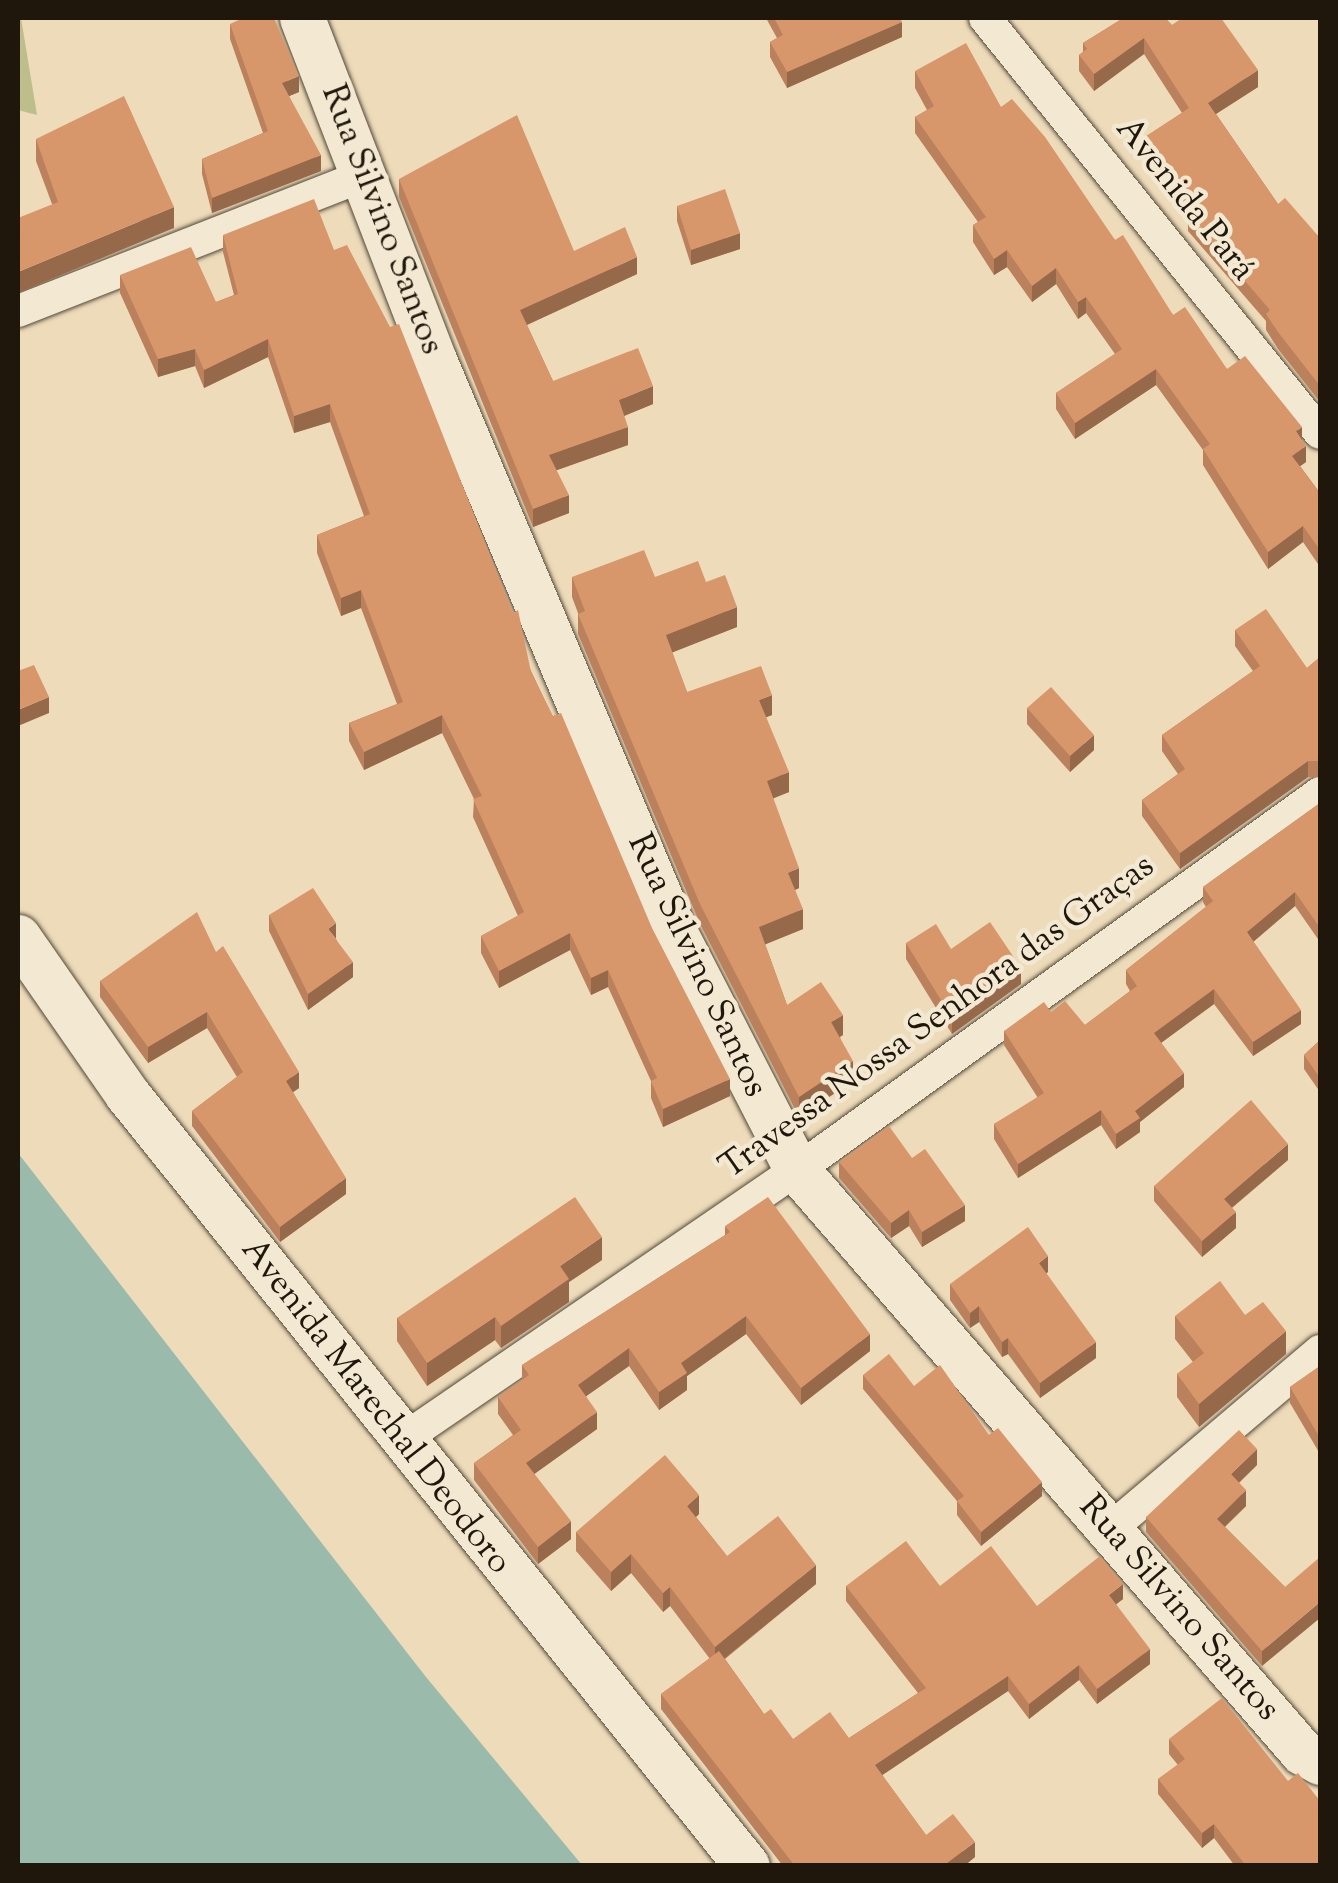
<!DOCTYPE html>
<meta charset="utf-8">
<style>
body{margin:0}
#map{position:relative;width:1338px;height:1883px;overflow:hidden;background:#eddbba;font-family:"Sorts Mill Goudy",serif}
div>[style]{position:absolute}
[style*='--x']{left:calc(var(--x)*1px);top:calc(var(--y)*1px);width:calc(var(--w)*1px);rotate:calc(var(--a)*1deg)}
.green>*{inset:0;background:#bdbe8c}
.water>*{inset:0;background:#9abbac}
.roads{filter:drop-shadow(0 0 2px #534838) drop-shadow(0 0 2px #534838)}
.street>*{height:32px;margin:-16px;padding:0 16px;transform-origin:16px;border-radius:16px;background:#f3e8d2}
.secondary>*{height:45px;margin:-22.5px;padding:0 22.5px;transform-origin:22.5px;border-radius:22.5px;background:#f3e8d2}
.wall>*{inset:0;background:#ba815c}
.shaded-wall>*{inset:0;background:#97694b}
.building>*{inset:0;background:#d8966b}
span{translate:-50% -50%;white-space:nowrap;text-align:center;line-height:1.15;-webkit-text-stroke:9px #f3e8d2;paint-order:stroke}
.street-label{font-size:35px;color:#20170c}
.frame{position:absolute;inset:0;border:20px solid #20170c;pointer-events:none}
</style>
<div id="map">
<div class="green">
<i style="clip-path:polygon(18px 18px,21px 18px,37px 115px,18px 110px)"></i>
</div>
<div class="water">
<i style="clip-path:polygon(18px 1153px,426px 1677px,582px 1865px,18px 1865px)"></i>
</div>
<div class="roads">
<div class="street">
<i style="--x:985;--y:18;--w:533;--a:51.09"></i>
<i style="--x:18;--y:311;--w:373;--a:-21.4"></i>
<i style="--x:402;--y:1440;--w:478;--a:-34.4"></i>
<i style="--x:797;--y:1170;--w:645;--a:-35.79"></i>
<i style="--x:1109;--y:1530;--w:277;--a:-40.3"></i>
</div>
<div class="secondary">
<i style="--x:302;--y:18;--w:367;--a:68.9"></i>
<i style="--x:434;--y:360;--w:624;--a:67.18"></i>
<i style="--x:676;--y:935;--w:264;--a:62.8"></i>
<i style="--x:797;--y:1170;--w:771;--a:49.05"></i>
<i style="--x:1302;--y:1752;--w:21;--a:29"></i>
<i style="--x:18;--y:937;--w:191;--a:55.2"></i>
<i style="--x:127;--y:1094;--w:990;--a:51.23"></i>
</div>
</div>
<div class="wall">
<i style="clip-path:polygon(766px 18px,900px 18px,902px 37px,787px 88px,770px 57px,770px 42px,777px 38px)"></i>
<i style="clip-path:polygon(1121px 18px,1165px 18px,1172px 25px,1258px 87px,1216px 114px,1278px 204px,1320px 238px,1320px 402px,1278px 349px,1266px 330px,1266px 321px,1188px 231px,1188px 221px,1145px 153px,1145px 137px,1182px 113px,1144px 54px,1094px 91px,1079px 71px,1079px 55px,1083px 52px,1083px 43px,1122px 19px)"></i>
<i style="clip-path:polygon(230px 24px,299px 92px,289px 96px,321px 171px,212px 213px,202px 174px,202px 159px,263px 133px,230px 39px)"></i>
<i style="clip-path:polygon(915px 71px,1001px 107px,1115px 240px,1173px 315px,1227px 369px,1302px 441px,1306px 462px,1300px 466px,1320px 493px,1320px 567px,1303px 542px,1268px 569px,1203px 465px,1203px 450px,1156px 385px,1075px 439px,1056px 409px,1056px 393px,1115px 354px,1086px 313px,1078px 319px,1056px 284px,1032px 302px,1007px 267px,994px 275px,973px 242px,973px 225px,978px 222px,915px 133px,915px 117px,927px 110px,915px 88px)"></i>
<i style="clip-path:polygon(36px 139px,174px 228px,52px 204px,36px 161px)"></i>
<i style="clip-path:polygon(399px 179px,574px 251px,637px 274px,527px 325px,553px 381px,653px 404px,624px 416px,628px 445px,556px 470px,569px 513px,533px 527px,399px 197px)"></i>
<i style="clip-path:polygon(677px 206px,740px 249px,691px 265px,677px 221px)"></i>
<i style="clip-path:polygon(223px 235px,334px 250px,730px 1096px,663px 1127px,651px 1098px,651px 1081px,608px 987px,591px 995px,570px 950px,499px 988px,481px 953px,481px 936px,518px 916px,473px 817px,474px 799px,442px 733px,364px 770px,349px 741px,349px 723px,397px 704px,361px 608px,341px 616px,317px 553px,317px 535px,364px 516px,330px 422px,294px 433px,268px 357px,204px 388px,195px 366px,158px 377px,120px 293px,120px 275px,216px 302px,234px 295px,223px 252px)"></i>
<i style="clip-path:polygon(572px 577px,655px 577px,706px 582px,737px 627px,672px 652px,687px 692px,772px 715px,766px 717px,789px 792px,773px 798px,799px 888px,795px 890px,803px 929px,765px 944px,787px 1005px,843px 1035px,840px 1037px,853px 1081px,799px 1117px,700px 924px,578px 634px,578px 613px,572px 597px)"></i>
<i style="clip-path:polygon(1235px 630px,1307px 668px,1320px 657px,1320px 777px,1308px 777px,1180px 869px,1142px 816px,1142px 800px,1178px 774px,1162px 751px,1162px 735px,1253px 671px,1235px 646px)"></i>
<i style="clip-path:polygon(1027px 708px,1094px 750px,1070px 772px,1027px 724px)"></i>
<i style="clip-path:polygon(1320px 803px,1320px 942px,1295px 906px,1253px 942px,1301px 1024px,1253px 1056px,1214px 1004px,1161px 1043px,1184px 1087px,1140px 1122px,1140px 1132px,1116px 1149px,1101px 1125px,1018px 1178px,994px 1139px,994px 1124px,1038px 1098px,1004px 1045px,1004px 1031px,1051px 1012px,1085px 1025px,1130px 991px,1126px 984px,1126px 970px,1206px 907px,1203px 902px,1203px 887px)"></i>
<i style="clip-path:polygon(269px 915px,336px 939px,353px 977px,308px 1010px,269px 931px)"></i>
<i style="clip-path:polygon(906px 943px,951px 949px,1021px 984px,952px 1034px,906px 959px)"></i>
<i style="clip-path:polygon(216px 952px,299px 1088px,293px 1092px,346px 1194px,280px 1242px,192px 1126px,192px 1111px,237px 1077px,207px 1028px,148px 1063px,100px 997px,100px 981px)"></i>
<i style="clip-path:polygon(1320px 1040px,1320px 1092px,1304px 1069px,1304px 1055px)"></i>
<i style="clip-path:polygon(912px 1158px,965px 1221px,922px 1247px,909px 1226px,891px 1238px,839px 1178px,839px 1162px)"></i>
<i style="clip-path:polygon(1288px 1160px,1232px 1208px,1236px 1228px,1202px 1257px,1154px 1201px,1154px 1186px)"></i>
<i style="clip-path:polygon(725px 1226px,870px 1351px,801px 1405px,746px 1334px,687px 1376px,687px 1390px,659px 1410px,629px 1366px,586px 1396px,597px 1429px,534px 1474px,571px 1539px,538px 1564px,474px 1480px,474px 1463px,513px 1435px,498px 1414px,498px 1397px,522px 1380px,522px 1365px,725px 1235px)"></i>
<i style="clip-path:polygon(602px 1260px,569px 1282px,569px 1302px,501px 1348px,495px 1340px,427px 1386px,397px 1341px,397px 1318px)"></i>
<i style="clip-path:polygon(1048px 1272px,1046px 1273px,1096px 1358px,1040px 1398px,1008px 1354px,1002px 1357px,979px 1322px,970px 1328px,950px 1300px,950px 1284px)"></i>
<i style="clip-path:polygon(1245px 1315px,1286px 1354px,1199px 1427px,1177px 1397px,1177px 1374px,1193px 1362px,1175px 1339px,1175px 1316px)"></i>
<i style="clip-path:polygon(1320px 1366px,1320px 1454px,1290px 1403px,1290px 1387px)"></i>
<i style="clip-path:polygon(863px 1375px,914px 1386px,989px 1435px,1042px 1496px,981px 1546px,957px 1515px,957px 1501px,863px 1389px)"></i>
<i style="clip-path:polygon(1257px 1465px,1239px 1483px,1246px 1506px,1225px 1527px,1285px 1587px,1262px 1666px,1146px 1532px,1146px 1517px)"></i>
<i style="clip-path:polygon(699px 1514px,696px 1517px,727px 1556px,816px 1584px,725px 1659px,764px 1714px,793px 1739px,849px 1738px,918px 1693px,846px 1601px,846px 1586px,940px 1586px,1037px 1606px,1123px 1599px,1116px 1604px,1150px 1664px,1097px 1704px,1079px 1680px,1029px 1719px,1008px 1691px,882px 1775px,926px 1835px,975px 1857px,964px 1866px,783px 1866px,661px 1709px,661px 1694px,710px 1659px,670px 1606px,663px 1612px,631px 1573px,611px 1591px,576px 1551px,576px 1532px)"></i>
<i style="clip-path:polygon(1169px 1739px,1320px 1866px,1235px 1866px,1214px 1838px,1202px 1848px,1158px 1794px,1158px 1779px,1178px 1765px,1169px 1754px)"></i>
</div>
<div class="shaded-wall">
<i style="clip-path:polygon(902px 22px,902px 37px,787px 88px,787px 72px)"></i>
<i style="clip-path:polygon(1144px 38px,1144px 54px,1094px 91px,1094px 74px)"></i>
<i style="clip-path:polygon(1258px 70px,1258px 87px,1208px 119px,1208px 103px)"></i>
<i style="clip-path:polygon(299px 76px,299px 92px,282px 99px,282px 83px)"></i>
<i style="clip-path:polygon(321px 155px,321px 171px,212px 213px,212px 198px)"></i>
<i style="clip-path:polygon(174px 207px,174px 228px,18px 293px,18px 272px)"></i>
<i style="clip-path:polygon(740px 233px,740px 249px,691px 265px,691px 250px)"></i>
<i style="clip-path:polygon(1007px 250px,1007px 267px,994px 275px,994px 259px)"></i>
<i style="clip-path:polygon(637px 257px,637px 274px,520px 328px,520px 310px)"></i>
<i style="clip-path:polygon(1056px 268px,1056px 284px,1032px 302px,1032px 286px)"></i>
<i style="clip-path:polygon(1086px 297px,1086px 313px,1078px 319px,1078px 302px)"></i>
<i style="clip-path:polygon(268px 339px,268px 357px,204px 388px,204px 370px)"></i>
<i style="clip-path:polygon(195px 349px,195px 366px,158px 377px,158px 359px)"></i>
<i style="clip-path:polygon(1156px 369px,1156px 385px,1075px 439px,1075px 423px)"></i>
<i style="clip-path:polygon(653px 386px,653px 404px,619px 418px,619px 400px)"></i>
<i style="clip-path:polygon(330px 404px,330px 422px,294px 433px,294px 416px)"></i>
<i style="clip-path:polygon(628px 427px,628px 445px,549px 473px,549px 455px)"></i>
<i style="clip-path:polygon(1302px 427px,1302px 443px,1296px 431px)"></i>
<i style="clip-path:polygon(1306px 446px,1306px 462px,1292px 472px,1292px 456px)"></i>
<i style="clip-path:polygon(569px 495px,569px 513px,533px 527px,533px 509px)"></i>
<i style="clip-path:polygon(1303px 526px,1303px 542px,1268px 569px,1268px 552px)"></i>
<i style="clip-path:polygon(361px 590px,361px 608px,341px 616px,341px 598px)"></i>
<i style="clip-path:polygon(737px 607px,737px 627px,666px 655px,666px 635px)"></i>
<i style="clip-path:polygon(772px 695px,772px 715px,759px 720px,759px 700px)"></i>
<i style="clip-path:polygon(49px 697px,49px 713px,18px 726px,18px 710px)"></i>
<i style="clip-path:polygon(442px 715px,442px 733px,364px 770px,364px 752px)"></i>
<i style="clip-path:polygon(1094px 735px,1094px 750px,1070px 772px,1070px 756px)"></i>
<i style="clip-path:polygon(1308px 761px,1308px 777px,1180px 869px,1180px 853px)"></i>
<i style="clip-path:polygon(789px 772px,789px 792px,767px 801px,767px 781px)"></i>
<i style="clip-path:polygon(799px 868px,799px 888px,788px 893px,788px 873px)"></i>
<i style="clip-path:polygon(1295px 892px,1295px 906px,1247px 947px,1247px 932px)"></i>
<i style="clip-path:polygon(803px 909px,803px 929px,759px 947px,759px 927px)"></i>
<i style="clip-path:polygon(336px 923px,336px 939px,328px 929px)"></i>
<i style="clip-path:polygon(570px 933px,570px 950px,499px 988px,499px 971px)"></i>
<i style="clip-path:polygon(353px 962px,353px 977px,308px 1010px,308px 994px)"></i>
<i style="clip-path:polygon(1021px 968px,1021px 984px,952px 1034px,952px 1018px)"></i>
<i style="clip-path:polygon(608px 970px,608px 987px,591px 995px,591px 978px)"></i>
<i style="clip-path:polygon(1214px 989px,1214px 1004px,1154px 1048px,1154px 1033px)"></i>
<i style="clip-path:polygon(1301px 1010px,1301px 1024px,1253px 1056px,1253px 1042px)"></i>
<i style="clip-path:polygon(207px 1012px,207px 1028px,148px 1063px,148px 1047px)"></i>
<i style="clip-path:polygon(843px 1015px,843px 1035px,831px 1042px,831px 1022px)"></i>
<i style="clip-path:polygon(853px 1061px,853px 1081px,799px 1117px,799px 1097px)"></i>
<i style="clip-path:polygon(299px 1072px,299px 1088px,286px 1097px,286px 1081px)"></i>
<i style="clip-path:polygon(1184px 1073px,1184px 1087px,1140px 1122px,1140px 1132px,1116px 1149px,1116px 1134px,1135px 1111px)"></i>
<i style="clip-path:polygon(730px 1079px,730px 1096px,663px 1127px,663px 1109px)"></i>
<i style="clip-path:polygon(1101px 1110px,1101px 1125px,1018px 1178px,1018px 1164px)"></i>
<i style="clip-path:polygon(1288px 1144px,1288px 1160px,1224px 1214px,1224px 1199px)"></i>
<i style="clip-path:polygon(346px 1178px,346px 1194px,280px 1242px,280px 1227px)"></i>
<i style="clip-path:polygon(965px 1205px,965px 1221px,922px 1247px,922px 1232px)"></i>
<i style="clip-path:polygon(909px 1210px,909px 1226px,891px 1238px,891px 1223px)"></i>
<i style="clip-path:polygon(1236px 1212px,1236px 1228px,1202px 1257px,1202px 1241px)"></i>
<i style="clip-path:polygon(602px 1237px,602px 1260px,569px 1282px,569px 1302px,501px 1348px,501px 1326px,560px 1266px)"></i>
<i style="clip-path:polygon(1048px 1256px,1048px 1272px,1039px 1279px,1039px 1263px)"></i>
<i style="clip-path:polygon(979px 1306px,979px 1322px,970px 1328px,970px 1313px)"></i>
<i style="clip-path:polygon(746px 1316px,746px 1334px,687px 1376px,687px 1390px,659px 1410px,659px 1392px,681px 1363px)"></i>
<i style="clip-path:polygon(495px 1317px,495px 1340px,427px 1386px,427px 1363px)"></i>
<i style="clip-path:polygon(1286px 1331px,1286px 1354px,1199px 1427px,1199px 1404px)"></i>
<i style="clip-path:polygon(870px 1334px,870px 1351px,801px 1405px,801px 1388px)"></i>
<i style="clip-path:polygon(1008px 1338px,1008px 1354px,1002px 1357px,1002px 1342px)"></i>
<i style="clip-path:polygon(1096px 1342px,1096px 1358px,1040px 1398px,1040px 1383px)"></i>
<i style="clip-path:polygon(629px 1348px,629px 1366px,578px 1402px,578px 1385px)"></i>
<i style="clip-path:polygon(597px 1412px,597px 1429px,526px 1480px,526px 1463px)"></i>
<i style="clip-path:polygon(1257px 1449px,1257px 1465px,1231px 1490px,1231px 1474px)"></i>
<i style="clip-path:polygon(1042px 1482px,1042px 1496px,981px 1546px,981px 1532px)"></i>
<i style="clip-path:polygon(1246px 1490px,1246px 1506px,1217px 1534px,1217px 1519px)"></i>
<i style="clip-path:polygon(699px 1495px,699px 1514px,687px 1525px,687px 1506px)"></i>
<i style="clip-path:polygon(571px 1521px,571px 1539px,538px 1564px,538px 1547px)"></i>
<i style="clip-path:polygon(631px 1554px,631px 1573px,611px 1591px,611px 1572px)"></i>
<i style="clip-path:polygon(816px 1565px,816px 1584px,715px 1666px,715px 1647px)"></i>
<i style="clip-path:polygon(1123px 1584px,1123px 1599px,1109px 1610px,1109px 1595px)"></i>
<i style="clip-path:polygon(670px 1587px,670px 1606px,663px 1612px,663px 1593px)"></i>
<i style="clip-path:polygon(1320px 1602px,1320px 1618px,1262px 1666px,1262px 1651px)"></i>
<i style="clip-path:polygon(1150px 1649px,1150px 1664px,1097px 1704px,1097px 1689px)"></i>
<i style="clip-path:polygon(1079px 1665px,1079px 1680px,1029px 1719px,1029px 1704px)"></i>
<i style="clip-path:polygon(1008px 1676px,1008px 1691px,875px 1780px,875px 1765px)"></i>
<i style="clip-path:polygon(1214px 1824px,1214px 1838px,1202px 1848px,1202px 1833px)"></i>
<i style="clip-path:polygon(975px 1842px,975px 1857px,964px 1866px,947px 1866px,947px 1863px)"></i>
</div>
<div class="building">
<i style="clip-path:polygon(243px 18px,274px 18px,299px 76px,282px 83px,321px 155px,212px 198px,202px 159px,268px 131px,230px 24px)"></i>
<i style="clip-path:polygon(774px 18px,900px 18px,902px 22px,787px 72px,770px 42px,783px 35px)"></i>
<i style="clip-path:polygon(1123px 18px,1165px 18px,1172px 25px,1182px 18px,1221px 18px,1258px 70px,1208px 103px,1278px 204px,1285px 198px,1320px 238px,1320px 386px,1278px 332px,1266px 314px,1270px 310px,1188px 215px,1192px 212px,1145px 137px,1189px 108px,1144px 38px,1094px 74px,1079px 55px,1087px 49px,1083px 43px)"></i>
<i style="clip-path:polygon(966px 43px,1001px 107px,1012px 99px,1045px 137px,1115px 240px,1123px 235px,1173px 315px,1185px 307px,1227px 369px,1245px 356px,1302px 427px,1296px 431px,1306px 446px,1292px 456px,1320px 493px,1320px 550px,1303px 526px,1268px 552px,1203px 449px,1210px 444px,1156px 369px,1075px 423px,1056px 393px,1122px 349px,1086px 297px,1078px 302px,1056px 268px,1032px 286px,1007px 250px,994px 259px,973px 225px,986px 217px,915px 117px,934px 106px,915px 71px)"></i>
<i style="clip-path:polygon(124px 96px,174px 207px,18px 272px,18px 218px,58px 202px,36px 139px)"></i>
<i style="clip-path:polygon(517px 115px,574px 251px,625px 227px,637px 257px,520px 310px,553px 381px,638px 348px,653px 386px,619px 400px,628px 427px,549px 455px,569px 495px,533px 509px,399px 179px)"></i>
<i style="clip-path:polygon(725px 189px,740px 233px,691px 250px,677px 206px)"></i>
<i style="clip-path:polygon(314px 199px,334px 250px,347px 245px,390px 327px,399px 324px,513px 613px,518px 610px,531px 672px,553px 716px,561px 713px,652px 928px,730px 1079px,663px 1109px,651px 1081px,657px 1078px,608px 970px,591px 978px,570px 933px,499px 971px,481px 936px,524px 912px,473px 799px,482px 796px,442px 715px,364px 752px,349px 723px,403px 702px,361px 590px,341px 598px,317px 535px,370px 514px,330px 404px,294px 416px,268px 339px,204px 370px,195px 349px,158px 359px,120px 275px,191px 247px,216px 302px,238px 294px,223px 235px)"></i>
<i style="clip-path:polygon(644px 550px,655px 577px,698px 561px,706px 582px,725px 575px,737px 607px,666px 635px,687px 692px,761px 666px,772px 695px,759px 700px,789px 772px,767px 781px,799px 868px,788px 873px,803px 909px,759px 927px,787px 1005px,821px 982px,843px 1015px,831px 1022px,853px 1061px,799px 1097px,700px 904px,578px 614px,585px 611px,572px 577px)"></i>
<i style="clip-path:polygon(1266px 609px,1307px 668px,1320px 657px,1320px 761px,1308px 761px,1180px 853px,1142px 800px,1185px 769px,1162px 735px,1260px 666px,1235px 630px)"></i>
<i style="clip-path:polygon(34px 665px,49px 697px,18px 710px,18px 671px)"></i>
<i style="clip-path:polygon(1051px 687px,1094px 735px,1070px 756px,1027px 708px)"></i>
<i style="clip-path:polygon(1320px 803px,1320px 928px,1295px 892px,1247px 932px,1301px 1010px,1253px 1042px,1214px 989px,1154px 1033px,1184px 1073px,1135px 1111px,1140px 1118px,1116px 1134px,1101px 1110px,1018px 1164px,994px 1124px,1044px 1093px,1004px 1031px,1044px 1002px,1051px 1012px,1065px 1001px,1085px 1025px,1137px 986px,1126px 970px,1213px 901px,1203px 887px)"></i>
<i style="clip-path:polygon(313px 888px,336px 923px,328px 929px,353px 962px,308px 994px,269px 915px)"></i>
<i style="clip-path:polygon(197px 912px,216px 952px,223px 946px,299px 1072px,286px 1081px,346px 1178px,280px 1227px,192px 1111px,243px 1072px,207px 1012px,148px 1047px,100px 981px)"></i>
<i style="clip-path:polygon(990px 922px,1021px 968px,952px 1018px,906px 943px,936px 924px,951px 949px)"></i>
<i style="clip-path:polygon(1320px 1040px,1320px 1078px,1304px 1055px)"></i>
<i style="clip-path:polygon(1251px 1100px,1288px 1144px,1224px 1199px,1236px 1212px,1202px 1241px,1154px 1186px)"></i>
<i style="clip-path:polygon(889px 1126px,912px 1158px,925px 1149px,965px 1205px,922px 1232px,909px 1210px,891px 1223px,839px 1162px)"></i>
<i style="clip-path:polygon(575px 1197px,602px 1237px,560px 1266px,569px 1279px,501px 1326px,495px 1317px,427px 1363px,397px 1318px)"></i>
<i style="clip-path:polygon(768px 1197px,870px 1334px,801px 1388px,746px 1316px,681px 1363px,687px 1373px,659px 1392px,629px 1348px,578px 1385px,597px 1412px,526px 1463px,571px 1521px,538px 1547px,474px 1463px,521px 1430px,498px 1397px,529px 1375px,522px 1365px,730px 1232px,725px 1226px)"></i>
<i style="clip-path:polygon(1028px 1227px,1048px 1256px,1039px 1263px,1096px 1342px,1040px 1383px,1008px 1338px,1002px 1342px,979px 1306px,970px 1313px,950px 1284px)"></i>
<i style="clip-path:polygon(1220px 1281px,1245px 1315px,1263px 1302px,1286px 1331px,1199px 1404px,1177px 1374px,1204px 1353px,1175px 1316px)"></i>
<i style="clip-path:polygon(889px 1354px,914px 1386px,940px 1365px,989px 1435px,998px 1428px,1042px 1482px,981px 1532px,957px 1501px,964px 1496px,863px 1375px)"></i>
<i style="clip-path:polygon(1320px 1366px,1320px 1438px,1290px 1387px)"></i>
<i style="clip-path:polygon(1239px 1430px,1257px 1449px,1231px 1474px,1246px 1490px,1217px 1519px,1285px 1587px,1320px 1557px,1320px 1602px,1262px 1651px,1146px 1517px)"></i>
<i style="clip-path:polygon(665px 1455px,699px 1495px,687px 1506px,727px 1556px,778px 1516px,816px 1565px,715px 1647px,670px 1587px,663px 1593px,631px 1554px,611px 1572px,576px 1532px)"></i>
<i style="clip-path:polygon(906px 1541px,940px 1586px,991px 1546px,1037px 1606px,1100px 1556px,1123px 1584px,1109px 1595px,1150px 1649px,1097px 1689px,1079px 1665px,1029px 1704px,1008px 1676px,875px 1765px,926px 1835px,953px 1814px,975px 1842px,947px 1863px,949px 1866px,795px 1866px,661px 1694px,719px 1651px,764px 1714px,771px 1709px,793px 1739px,830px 1712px,849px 1738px,926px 1688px,846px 1586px)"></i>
<i style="clip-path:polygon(1222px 1698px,1288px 1781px,1298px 1773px,1320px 1801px,1320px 1866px,1246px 1866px,1214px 1824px,1202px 1833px,1158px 1779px,1185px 1759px,1169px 1739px)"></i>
</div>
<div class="street-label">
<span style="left:1184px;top:200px;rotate:51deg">Avenida Pará</span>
<span style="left:381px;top:220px;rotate:69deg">Rua Silvino Santos</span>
<span style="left:696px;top:966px;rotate:65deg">Rua Silvino Santos</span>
<span style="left:938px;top:1018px;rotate:-36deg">Travessa Nossa Senhora das Graças</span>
<span style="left:375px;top:1407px;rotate:52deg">Avenida Marechal Deodoro</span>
<span style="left:1178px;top:1609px;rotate:49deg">Rua Silvino Santos</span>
</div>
<div class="frame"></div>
</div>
